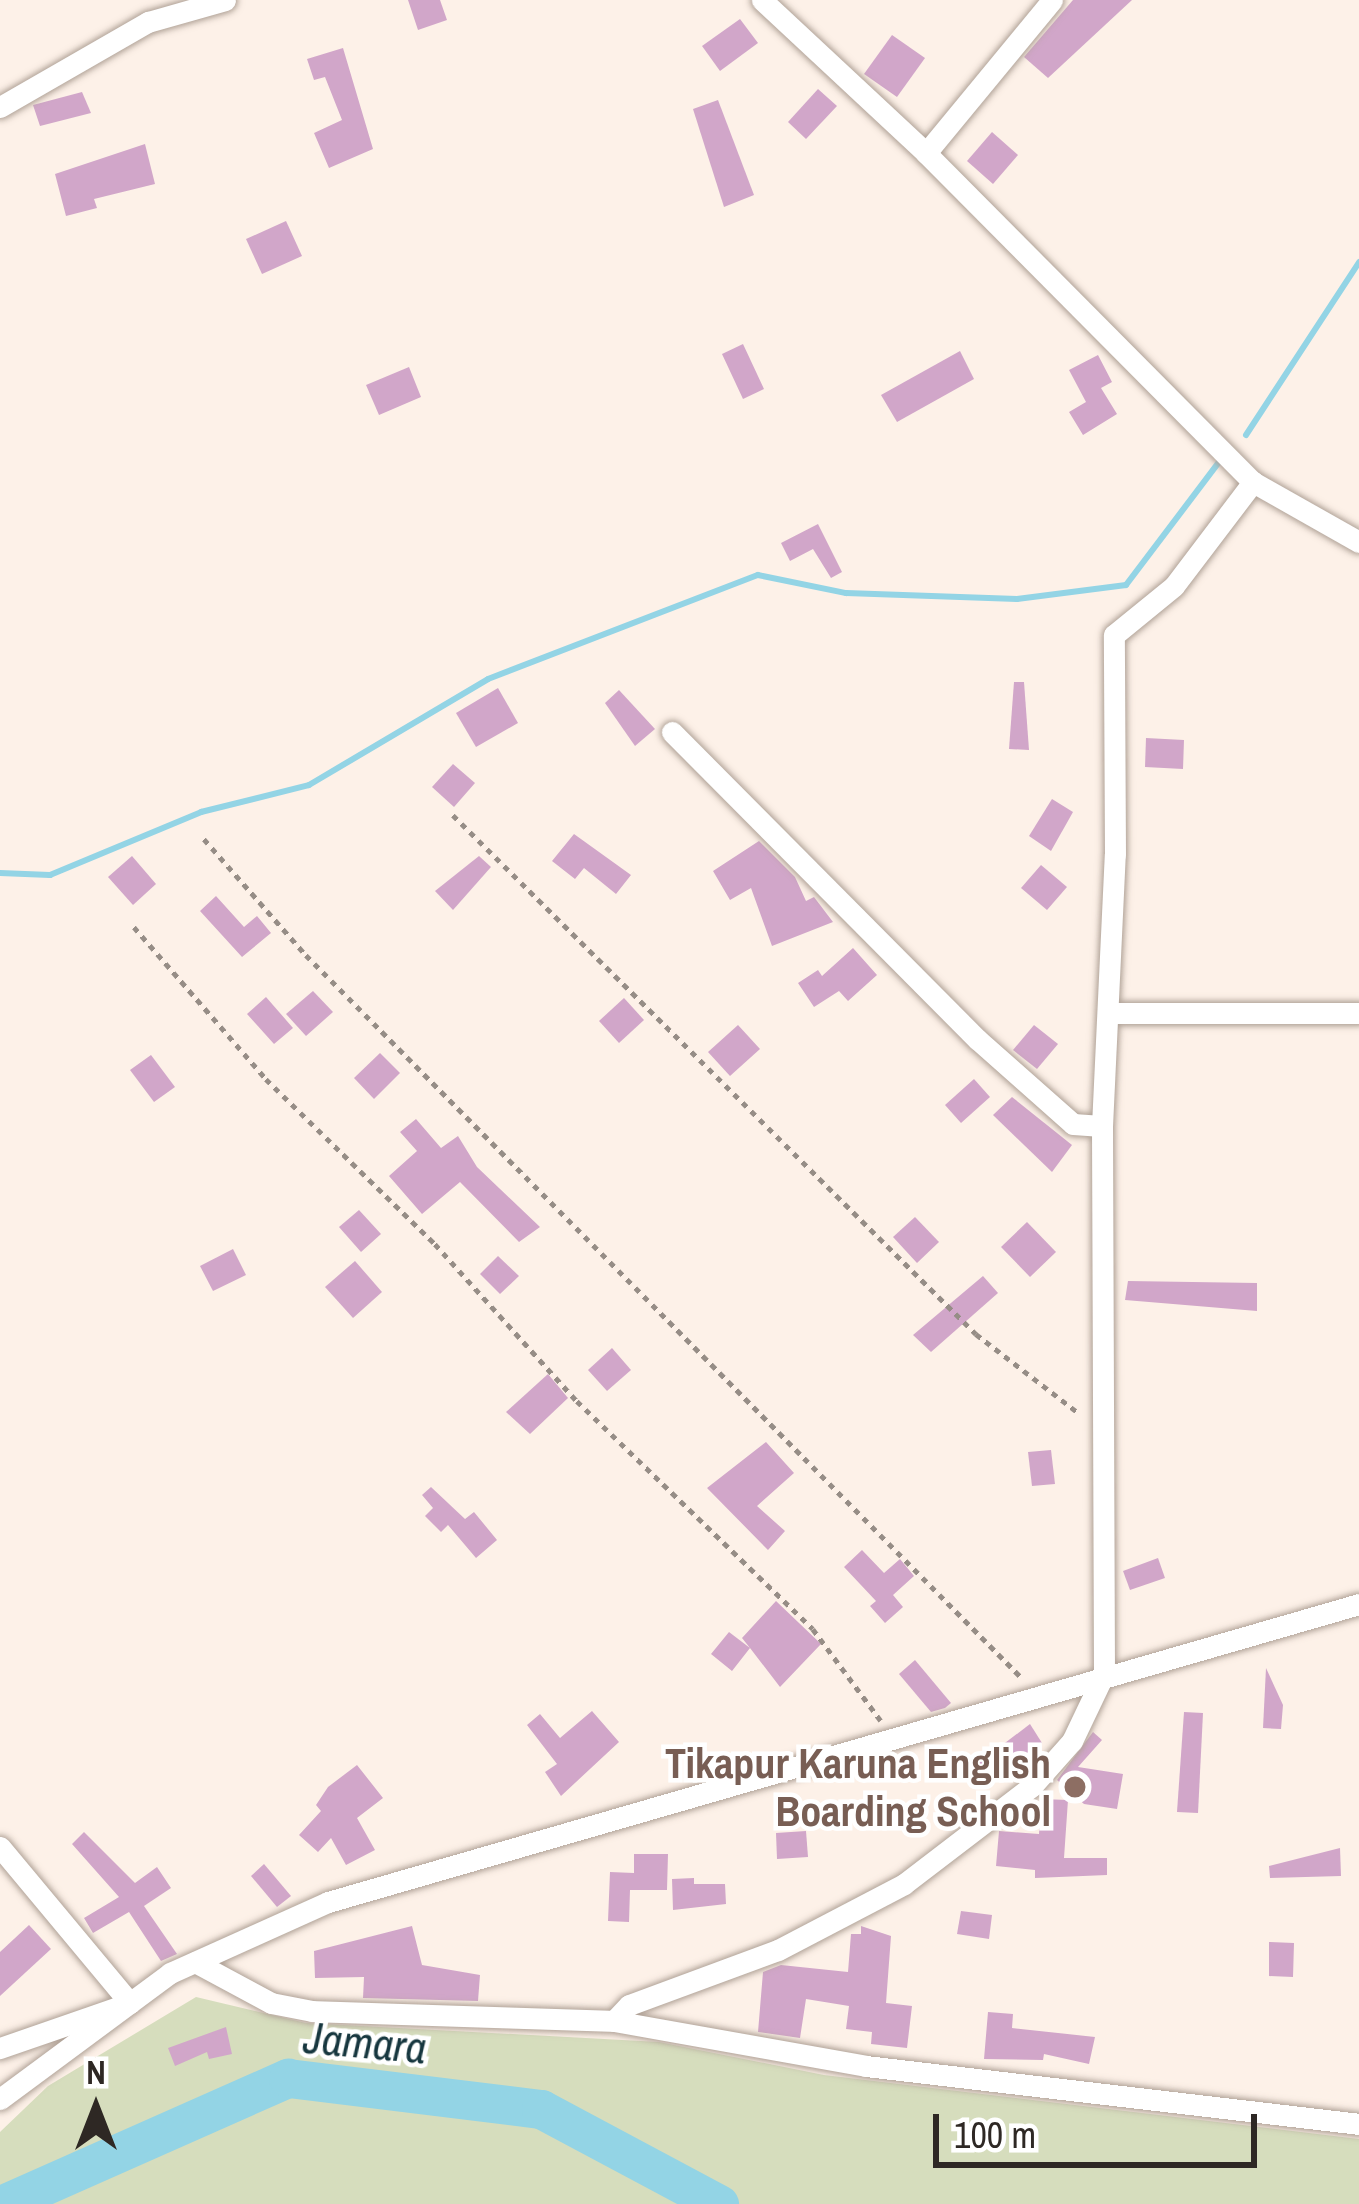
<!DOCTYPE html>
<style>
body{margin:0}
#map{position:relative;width:1359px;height:2204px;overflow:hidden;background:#fdf1e8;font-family:"Archivo Narrow",sans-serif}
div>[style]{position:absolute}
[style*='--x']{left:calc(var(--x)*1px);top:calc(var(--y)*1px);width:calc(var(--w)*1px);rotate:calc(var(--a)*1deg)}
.green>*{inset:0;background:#d6ddbd}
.stream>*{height:6px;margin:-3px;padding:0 3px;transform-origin:3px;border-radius:3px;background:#93d4e5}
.river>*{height:39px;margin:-19.5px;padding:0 19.5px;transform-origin:19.5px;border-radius:19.5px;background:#93d4e5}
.building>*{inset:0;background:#d1a6c9}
.path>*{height:4.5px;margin-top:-2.25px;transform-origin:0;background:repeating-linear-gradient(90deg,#968d86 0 6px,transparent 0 12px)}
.roads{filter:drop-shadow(0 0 3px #b0a297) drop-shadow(0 0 3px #b0a297)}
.street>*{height:21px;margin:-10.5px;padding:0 10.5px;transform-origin:10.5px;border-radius:10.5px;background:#fff}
.dots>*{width:33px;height:33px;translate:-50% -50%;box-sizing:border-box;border:6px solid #fff;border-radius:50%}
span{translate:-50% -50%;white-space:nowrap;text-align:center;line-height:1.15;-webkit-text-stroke:9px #fff;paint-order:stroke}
.education-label{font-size:42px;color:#785e54;font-weight:700}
.right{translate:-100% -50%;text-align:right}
.water-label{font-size:45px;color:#17373f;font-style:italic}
.north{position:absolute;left:36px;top:2048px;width:120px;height:120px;-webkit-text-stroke:9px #fff;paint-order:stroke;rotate:0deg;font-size:33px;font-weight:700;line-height:48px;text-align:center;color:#2e2824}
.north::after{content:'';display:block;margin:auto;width:42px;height:54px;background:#2e2824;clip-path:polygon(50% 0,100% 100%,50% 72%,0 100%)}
.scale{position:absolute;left:933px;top:2114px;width:324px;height:54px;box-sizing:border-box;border:6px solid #2e2824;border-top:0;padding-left:15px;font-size:36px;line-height:42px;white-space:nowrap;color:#2e2824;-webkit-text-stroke:9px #fff;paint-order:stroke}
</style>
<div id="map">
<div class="green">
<i style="clip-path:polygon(196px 1997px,306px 2023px,659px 2042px,824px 2075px,1359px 2139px,1359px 2204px,0 2204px,0 2132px,48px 2086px)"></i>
</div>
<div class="stream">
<i style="--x:1246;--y:435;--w:207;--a:-56.8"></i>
<i style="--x:0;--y:873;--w:50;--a:2.3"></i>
<i style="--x:50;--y:875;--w:164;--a:-22.6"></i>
<i style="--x:201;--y:812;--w:111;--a:-14"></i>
<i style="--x:309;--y:785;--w:208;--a:-30.6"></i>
<i style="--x:488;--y:679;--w:289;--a:-21.1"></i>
<i style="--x:758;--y:575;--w:90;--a:11.6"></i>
<i style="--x:846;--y:593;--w:171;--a:2"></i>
<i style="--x:1017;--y:599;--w:110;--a:-7.3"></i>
<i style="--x:1126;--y:585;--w:154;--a:-52.9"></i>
</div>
<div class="river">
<i style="--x:3;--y:2204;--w:312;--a:-23.9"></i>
<i style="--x:288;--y:2078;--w:255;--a:7"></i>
<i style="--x:541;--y:2109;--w:202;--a:28.1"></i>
</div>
<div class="building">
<i style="clip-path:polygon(408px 0,440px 0,447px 20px,418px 30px)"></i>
<i style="clip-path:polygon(1073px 0,1132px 0,1048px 78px,1024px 57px)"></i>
<i style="clip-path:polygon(740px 19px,758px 43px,720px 71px,702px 46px)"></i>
<i style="clip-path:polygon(892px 35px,925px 58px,897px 97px,864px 74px)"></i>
<i style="clip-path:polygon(343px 48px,373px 149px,329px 168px,314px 133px,342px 120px,325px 77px,314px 80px,307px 59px)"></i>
<i style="clip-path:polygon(818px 89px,837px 106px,806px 139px,788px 122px)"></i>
<i style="clip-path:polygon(82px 92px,91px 113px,40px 126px,33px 105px)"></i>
<i style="clip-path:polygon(718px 100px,754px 195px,724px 207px,693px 109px)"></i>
<i style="clip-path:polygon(992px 132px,1018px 155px,993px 184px,967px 161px)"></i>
<i style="clip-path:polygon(145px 144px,155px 184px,94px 199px,97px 208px,66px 216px,55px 174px)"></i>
<i style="clip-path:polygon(286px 221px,302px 256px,262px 274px,246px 239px)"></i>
<i style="clip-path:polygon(743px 344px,764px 389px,743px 399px,722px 354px)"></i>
<i style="clip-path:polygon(960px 351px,974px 379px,897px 422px,881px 395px)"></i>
<i style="clip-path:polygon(1098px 355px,1112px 382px,1101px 388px,1117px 414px,1083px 435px,1069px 412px,1086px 402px,1069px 370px)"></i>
<i style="clip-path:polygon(409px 367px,421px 397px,379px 415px,366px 385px)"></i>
<i style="clip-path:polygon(818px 524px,842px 572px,831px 578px,813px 549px,790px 561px,781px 543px)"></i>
<i style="clip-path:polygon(1014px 682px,1024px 682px,1029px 750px,1009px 749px)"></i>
<i style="clip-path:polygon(498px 688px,518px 723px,476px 747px,456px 713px)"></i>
<i style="clip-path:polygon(619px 690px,655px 729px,635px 746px,605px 703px)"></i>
<i style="clip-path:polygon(1146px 738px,1184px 740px,1183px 769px,1145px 767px)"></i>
<i style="clip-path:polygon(453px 764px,475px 783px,454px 807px,432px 787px)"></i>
<i style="clip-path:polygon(1052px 799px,1073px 812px,1051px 851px,1029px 836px)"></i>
<i style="clip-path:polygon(574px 834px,631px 875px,616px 894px,584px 868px,575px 879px,552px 861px)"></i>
<i style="clip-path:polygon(759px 841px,795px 877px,806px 901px,814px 897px,833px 922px,772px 946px,751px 888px,730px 900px,713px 871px)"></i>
<i style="clip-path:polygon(132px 856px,156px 884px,133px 905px,108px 877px)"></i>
<i style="clip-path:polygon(479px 856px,491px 867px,453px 910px,435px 891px)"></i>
<i style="clip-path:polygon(1041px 865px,1067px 887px,1047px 910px,1021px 888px)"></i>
<i style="clip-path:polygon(216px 896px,244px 927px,257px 916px,271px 933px,242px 957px,200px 911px)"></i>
<i style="clip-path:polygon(853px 948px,877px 975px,848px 1001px,839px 991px,814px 1007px,798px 983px,818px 970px,822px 976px)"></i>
<i style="clip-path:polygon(313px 991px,333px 1012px,306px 1036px,286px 1014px)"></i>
<i style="clip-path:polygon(266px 997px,293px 1028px,274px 1044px,247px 1014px)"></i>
<i style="clip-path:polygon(624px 998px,644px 1020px,619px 1043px,599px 1021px)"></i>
<i style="clip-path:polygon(738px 1025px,760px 1049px,730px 1076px,708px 1052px)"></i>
<i style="clip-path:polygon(1034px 1025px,1058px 1044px,1037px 1069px,1013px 1050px)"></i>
<i style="clip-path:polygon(380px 1053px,400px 1073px,374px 1099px,354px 1078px)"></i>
<i style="clip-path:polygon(151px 1055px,175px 1087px,154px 1102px,130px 1070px)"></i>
<i style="clip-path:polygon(974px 1079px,990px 1097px,961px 1123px,945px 1105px)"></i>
<i style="clip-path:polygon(1012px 1097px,1072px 1145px,1052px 1172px,993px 1115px)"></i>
<i style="clip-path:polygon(416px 1119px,441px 1148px,458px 1136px,477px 1167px,540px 1227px,519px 1242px,460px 1182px,422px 1214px,389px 1176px,417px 1151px,400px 1132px)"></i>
<i style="clip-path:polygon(359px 1210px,381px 1234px,361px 1252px,339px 1227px)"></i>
<i style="clip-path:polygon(915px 1217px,939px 1242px,917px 1263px,893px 1237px)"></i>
<i style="clip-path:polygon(1027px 1222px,1056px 1252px,1030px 1277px,1001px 1247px)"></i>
<i style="clip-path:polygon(233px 1249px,246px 1275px,213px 1291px,200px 1266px)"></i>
<i style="clip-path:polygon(498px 1256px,519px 1276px,500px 1294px,480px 1274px)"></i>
<i style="clip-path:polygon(355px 1261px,382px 1292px,353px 1318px,325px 1287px)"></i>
<i style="clip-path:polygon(983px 1276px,998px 1293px,931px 1352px,913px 1335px)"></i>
<i style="clip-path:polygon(1128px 1281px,1257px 1283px,1257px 1311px,1125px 1300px)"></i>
<i style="clip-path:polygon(612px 1348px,631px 1370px,607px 1391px,588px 1370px)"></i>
<i style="clip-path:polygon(548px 1374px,568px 1398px,530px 1434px,506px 1412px)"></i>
<i style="clip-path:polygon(766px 1442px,794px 1473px,757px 1506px,785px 1531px,768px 1550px,707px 1488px)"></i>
<i style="clip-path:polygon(1051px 1450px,1055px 1484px,1032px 1486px,1028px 1452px)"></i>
<i style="clip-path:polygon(431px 1487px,465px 1519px,474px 1512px,497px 1540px,476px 1558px,448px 1525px,441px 1532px,425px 1516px,433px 1508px,422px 1495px)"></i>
<i style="clip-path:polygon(862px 1550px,884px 1573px,900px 1559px,914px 1576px,893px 1595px,903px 1607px,885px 1623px,870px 1606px,876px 1601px,844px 1567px)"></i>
<i style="clip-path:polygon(1158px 1558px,1165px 1578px,1130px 1590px,1123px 1571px)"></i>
<i style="clip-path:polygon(776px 1601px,821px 1644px,780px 1687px,750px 1648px,732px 1671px,711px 1654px,729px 1632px,750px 1648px,742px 1638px)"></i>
<i style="clip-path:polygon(915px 1660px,951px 1703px,945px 1708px,931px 1712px,899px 1674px)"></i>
<i style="clip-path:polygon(1266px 1668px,1283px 1705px,1281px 1729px,1263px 1728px)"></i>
<i style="clip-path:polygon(592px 1711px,619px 1742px,561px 1796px,545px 1772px,557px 1764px,527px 1725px,540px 1714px,560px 1738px)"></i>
<i style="clip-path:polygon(1184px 1712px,1203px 1713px,1198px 1813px,1177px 1812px)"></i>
<i style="clip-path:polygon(1030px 1724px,1042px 1743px,986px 1780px,976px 1765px)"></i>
<i style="clip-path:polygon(1093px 1732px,1102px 1740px,1078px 1767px,1123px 1774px,1117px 1809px,1084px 1804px,1057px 1780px)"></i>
<i style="clip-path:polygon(357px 1765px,383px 1798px,357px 1818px,375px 1850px,346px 1865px,331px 1838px,318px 1852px,299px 1835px,321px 1811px,316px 1805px,328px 1787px)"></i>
<i style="clip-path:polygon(1041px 1799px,1068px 1800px,1064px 1858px,1107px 1858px,1107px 1875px,1035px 1878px,1035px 1870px,996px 1866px,999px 1831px,1039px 1834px)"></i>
<i style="clip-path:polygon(806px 1831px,808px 1857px,777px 1859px,776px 1833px)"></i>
<i style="clip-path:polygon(84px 1832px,135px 1883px,157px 1867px,171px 1888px,144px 1906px,177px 1954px,161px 1961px,129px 1912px,93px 1933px,84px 1918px,119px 1897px,72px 1844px)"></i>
<i style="clip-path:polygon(1340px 1848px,1341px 1876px,1270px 1878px,1269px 1866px)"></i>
<i style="clip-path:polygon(634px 1854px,668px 1854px,667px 1890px,630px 1890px,629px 1922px,608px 1921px,610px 1872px,634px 1873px)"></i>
<i style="clip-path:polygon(264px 1864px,291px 1896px,277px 1907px,251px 1876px)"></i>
<i style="clip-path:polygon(694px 1878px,694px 1884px,725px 1884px,726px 1904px,673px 1910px,672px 1879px)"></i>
<i style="clip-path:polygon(961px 1911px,992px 1915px,989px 1939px,957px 1934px)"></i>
<i style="clip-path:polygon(29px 1925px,51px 1949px,0 1996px,0 1952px)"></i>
<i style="clip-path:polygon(412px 1926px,422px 1965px,480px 1975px,478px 2001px,363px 1998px,364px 1977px,315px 1978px,314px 1951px)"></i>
<i style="clip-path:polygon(861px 1926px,891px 1936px,886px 2003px,912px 2006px,907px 2048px,871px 2044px,872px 2032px,846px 2029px,849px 2006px,806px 1999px,800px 2038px,758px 2032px,763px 1972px,781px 1965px,848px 1972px,851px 1934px,861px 1934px)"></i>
<i style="clip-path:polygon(1269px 1942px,1294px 1943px,1293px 1977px,1269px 1976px)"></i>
<i style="clip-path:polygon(988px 2012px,1013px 2014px,1012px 2028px,1095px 2037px,1089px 2064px,1044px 2054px,1043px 2060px,984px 2059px)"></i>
<i style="clip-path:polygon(226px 2027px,232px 2054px,209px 2059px,207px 2052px,175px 2066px,168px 2048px)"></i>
</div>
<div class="path">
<i style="--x:453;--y:815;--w:737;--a:44.78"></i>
<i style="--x:976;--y:1334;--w:131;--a:37.6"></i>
<i style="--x:204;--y:839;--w:154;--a:48.7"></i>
<i style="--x:306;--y:955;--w:1019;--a:45.28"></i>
<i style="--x:134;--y:927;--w:201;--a:49"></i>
<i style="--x:266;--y:1079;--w:236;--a:44.3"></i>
<i style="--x:435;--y:1244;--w:212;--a:47.9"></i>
<i style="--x:577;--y:1401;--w:328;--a:44"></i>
<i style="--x:813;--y:1629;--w:114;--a:53.5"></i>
</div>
<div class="roads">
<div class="street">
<i style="--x:762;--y:0;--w:224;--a:43"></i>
<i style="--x:926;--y:153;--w:464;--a:45.2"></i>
<i style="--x:1253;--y:482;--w:122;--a:29.5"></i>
<i style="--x:0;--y:107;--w:171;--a:-29.9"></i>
<i style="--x:148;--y:22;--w:80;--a:-15.9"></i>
<i style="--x:926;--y:153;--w:198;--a:-50.5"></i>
<i style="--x:672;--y:732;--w:433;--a:45.2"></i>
<i style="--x:977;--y:1039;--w:128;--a:41.5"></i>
<i style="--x:1073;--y:1124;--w:29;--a:4"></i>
<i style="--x:1108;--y:1013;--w:251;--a:0"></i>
<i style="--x:0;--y:1847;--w:203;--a:50.2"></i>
<i style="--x:130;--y:2003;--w:138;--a:160.9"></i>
<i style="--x:195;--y:1962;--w:86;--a:28.3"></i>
<i style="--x:271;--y:2003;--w:42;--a:11"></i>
<i style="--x:312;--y:2011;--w:302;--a:1.9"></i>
<i style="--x:614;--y:2021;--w:256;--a:10.1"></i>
<i style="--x:866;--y:2066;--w:496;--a:6.7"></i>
<i style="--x:614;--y:2021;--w:22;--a:-47"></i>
<i style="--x:629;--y:2005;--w:159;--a:-20.3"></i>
<i style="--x:778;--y:1950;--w:142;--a:-27.6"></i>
<i style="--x:904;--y:1884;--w:161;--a:-37.4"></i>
<i style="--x:1032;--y:1786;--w:60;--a:-48.4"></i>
<i style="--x:1072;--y:1741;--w:74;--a:-64.5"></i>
<i style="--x:1104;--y:1674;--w:548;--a:-90.21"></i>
<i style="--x:1102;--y:1126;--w:272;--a:-87.3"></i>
<i style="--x:1115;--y:854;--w:219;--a:-90.3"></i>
<i style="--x:1114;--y:635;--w:77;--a:-39.2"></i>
<i style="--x:1174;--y:586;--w:131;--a:-52.8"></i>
<i style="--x:0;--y:2099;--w:212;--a:-36.5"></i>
<i style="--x:170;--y:1973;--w:173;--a:-24.2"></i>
<i style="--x:328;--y:1902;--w:1073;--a:-16.12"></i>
</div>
</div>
<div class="dots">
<i style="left:1075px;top:1787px;background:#8d6e63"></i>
</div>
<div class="education-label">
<span class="right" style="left:1051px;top:1787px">Tikapur Karuna English<br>Boarding School</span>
</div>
<div class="water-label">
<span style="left:365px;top:2042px;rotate:5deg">Jamara</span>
</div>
<div class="north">N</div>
<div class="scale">100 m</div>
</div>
